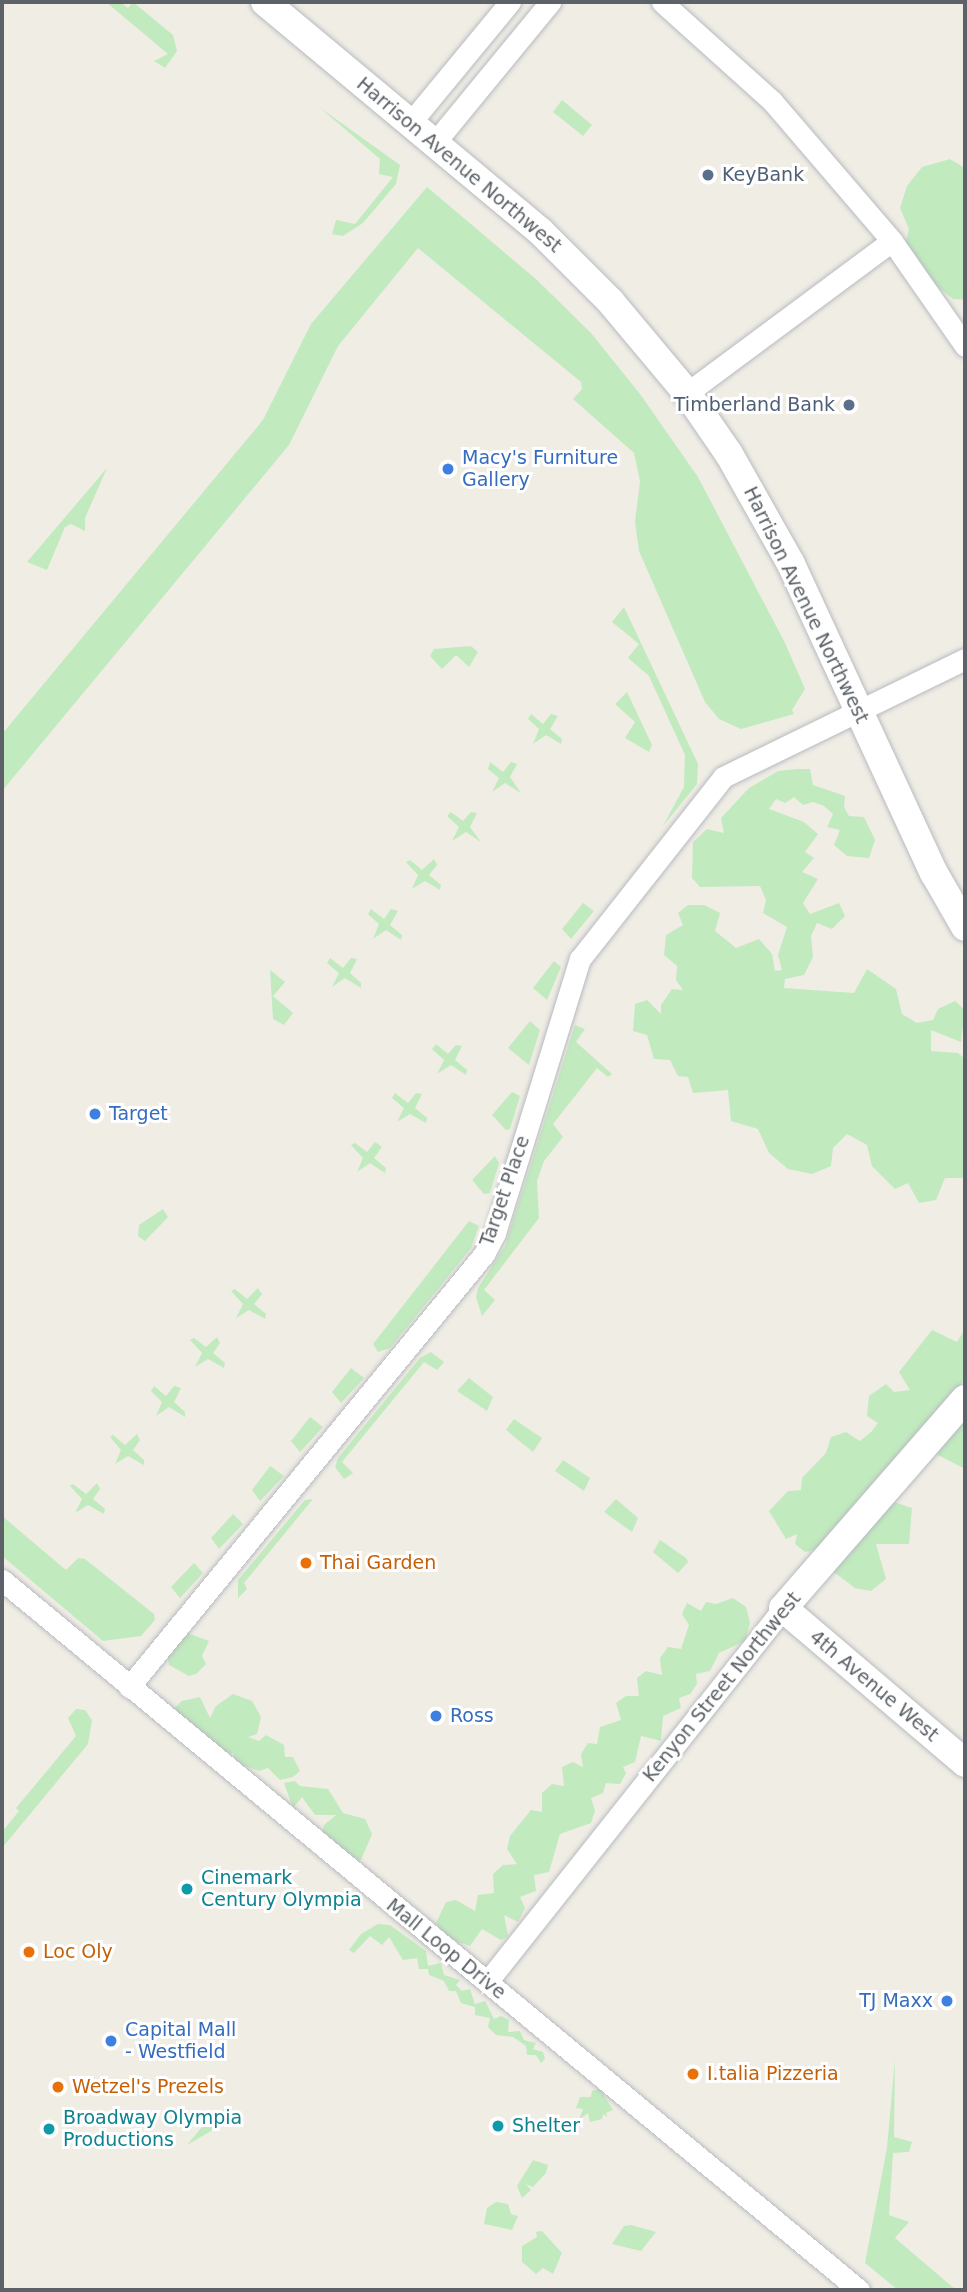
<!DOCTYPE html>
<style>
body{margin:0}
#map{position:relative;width:967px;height:2292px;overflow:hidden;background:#f0ede5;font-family:"DejaVu Sans",sans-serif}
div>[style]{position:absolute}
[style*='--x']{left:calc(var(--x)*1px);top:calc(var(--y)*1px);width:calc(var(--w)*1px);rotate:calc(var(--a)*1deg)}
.green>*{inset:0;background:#c2eabf}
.roads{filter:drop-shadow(0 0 2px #b7bbc0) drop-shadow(0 0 2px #b7bbc0)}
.street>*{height:21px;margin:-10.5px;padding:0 10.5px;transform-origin:10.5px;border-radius:10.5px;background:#fff}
.secondary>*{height:28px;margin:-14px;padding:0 14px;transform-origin:14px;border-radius:14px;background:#fff}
.dots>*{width:19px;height:19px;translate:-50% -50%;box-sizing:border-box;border:4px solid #fff;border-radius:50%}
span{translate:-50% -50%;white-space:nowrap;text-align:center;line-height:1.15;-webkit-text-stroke:6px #fff;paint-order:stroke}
.street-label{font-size:19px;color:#5c6267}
.service-label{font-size:19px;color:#4e5e75}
.left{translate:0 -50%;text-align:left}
.right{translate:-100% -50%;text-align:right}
.shop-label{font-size:19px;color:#366cbe}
.food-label{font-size:19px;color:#c56008}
.culture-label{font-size:19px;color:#0d838f}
.frame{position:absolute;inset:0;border:4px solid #5c6267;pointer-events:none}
</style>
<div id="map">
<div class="green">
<i style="clip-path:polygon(106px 2px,120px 2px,128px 8px,133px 2px,173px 35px,177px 51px,165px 68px,154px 61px,168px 54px)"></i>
<i style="clip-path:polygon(562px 100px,592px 125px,583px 136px,553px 112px)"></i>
<i style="clip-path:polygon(319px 107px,400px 165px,396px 184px,363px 223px,343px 236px,332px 234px,336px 220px,355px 224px,393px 177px,379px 174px,380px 159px)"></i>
<i style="clip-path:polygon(950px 159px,965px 168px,965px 300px,953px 299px,921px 274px,904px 250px,909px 229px,900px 208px,907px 186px,922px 167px)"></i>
<i style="clip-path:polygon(427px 187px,537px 280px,591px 333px,640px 394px,698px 477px,785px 643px,805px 689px,792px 710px,794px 714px,741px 729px,719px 719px,705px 702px,639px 551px,635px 522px,640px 481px,634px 453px,573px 399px,582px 389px,581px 382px,418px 248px,338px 346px,289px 445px,2px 791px,2px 734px,263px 420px,311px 324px)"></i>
<i style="clip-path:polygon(107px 468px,85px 518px,85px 531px,71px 524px,65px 527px,47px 570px,27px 562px)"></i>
<i style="clip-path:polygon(624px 607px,698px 764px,697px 784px,663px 826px,684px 787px,685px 755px,649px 676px,628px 658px,639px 644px,612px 622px)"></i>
<i style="clip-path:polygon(471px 646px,478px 652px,469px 667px,456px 655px,442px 669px,430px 656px,434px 649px)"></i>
<i style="clip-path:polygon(627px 692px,652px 745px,649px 752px,625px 738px,635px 722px,615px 704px)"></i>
<i style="clip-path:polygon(531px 714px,543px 724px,551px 714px,558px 716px,550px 729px,562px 739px,561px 744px,546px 735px,533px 744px,539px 729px,528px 719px)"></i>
<i style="clip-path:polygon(490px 762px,503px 772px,511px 762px,517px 764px,510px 777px,521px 793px,505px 783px,492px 792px,499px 778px,488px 769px)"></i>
<i style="clip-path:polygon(797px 769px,810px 769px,813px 785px,845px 796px,844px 807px,849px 816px,864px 817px,875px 840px,869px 858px,847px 856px,834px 845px,840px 830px,827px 827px,833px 814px,824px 806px,813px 802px,803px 805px,794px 797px,785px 803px,776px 799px,769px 809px,804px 822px,818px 834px,805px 852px,814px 858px,802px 872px,818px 879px,803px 903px,810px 914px,839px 903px,845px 916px,832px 929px,817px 923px,811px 936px,813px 957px,804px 975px,785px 979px,784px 988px,854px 993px,867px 969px,896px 989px,902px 1014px,917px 1023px,933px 1020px,938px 1009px,955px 1001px,965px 1010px,961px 1042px,931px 1030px,931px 1051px,958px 1053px,965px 1059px,965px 1171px,963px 1178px,945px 1178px,936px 1200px,919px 1203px,908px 1183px,895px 1189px,872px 1166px,867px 1145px,847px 1134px,833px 1148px,831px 1166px,812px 1174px,788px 1169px,769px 1153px,758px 1129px,731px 1121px,728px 1090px,693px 1093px,688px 1077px,678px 1076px,670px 1060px,654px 1059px,647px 1035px,633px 1031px,635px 1004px,647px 1000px,661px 1014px,661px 1005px,672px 989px,683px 990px,676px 980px,677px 966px,664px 955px,666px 935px,683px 925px,678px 913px,688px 905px,704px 905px,720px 913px,715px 931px,736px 948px,759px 939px,772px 954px,775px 971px,782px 970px,778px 955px,787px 927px,763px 913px,766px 900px,760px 886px,700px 887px,692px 878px,693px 842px,707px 829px,724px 833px,721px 818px,749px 788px,778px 771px)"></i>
<i style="clip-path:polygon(451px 812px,463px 821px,471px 812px,477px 813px,470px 827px,481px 842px,466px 832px,452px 841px,459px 827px,447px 816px)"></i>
<i style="clip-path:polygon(434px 859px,437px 865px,429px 875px,441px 885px,440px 890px,425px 881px,412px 889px,418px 875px,406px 862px,410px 860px,422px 870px)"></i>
<i style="clip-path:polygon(583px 903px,594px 911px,571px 939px,562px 929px)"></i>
<i style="clip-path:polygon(371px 909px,384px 919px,391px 909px,398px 911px,390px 925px,402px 935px,401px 940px,386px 930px,373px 939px,379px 924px,368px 914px)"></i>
<i style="clip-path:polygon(330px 958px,343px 968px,351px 958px,357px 959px,350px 973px,361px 983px,361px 988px,345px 978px,332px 987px,339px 973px,327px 963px)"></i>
<i style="clip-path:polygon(554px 961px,561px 967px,547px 1000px,533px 988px)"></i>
<i style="clip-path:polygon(270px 970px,285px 982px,273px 996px,293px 1013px,284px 1025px,273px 1019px)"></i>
<i style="clip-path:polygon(530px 1021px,540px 1030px,529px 1065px,508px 1048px)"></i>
<i style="clip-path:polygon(575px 1025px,585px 1029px,576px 1042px,612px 1074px,608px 1077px,597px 1068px,553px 1124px,563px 1137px,544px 1161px,537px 1181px,539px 1218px,484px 1290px,495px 1300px,482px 1316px,476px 1297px,478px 1288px,505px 1246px)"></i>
<i style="clip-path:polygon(436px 1044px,448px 1054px,456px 1045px,462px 1046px,455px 1060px,467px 1070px,466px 1075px,451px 1065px,437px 1074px,444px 1060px,432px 1049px)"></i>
<i style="clip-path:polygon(512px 1092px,520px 1096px,510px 1129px,506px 1130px,492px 1115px)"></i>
<i style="clip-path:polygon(395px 1093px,408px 1103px,416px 1093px,422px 1094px,415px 1108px,427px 1118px,426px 1123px,410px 1114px,397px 1122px,404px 1108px,392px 1098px)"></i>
<i style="clip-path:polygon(375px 1142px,382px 1147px,374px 1158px,386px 1168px,385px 1173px,370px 1163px,357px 1172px,363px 1158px,351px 1145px,355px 1143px,367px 1152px)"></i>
<i style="clip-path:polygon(495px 1156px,499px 1163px,490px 1193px,484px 1194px,472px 1180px)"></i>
<i style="clip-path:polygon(163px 1209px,168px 1217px,145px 1241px,138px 1236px,139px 1225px)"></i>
<i style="clip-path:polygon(469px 1221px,479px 1226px,471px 1248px,390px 1348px,378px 1352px,373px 1344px)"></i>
<i style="clip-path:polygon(258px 1288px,262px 1294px,254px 1304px,266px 1314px,265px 1319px,249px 1310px,236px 1318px,243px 1304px,231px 1291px,235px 1289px,247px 1299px)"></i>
<i style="clip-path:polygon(965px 1329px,965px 1377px,947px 1407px,923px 1425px,936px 1445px,956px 1423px,965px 1421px,965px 1469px,913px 1442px,894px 1502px,912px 1508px,909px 1544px,876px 1544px,886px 1579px,871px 1591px,855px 1588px,831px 1570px,827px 1549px,805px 1552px,795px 1544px,797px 1534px,786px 1539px,769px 1511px,788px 1491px,801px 1490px,802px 1478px,826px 1453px,831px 1437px,846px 1432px,860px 1441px,872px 1431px,878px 1423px,867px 1416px,869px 1396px,886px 1384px,894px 1392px,910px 1390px,899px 1372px,932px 1330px,957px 1342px)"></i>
<i style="clip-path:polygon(217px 1337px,220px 1343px,213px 1353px,225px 1363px,224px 1368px,208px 1359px,195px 1367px,202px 1353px,190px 1340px,194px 1338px,206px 1347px)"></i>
<i style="clip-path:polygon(431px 1352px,444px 1362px,437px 1370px,424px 1362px,342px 1462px,353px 1473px,344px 1479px,335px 1467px,338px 1458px,420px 1358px)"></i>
<i style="clip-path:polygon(351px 1368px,364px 1378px,341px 1403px,332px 1392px)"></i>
<i style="clip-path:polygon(469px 1378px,493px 1397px,487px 1411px,457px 1391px)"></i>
<i style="clip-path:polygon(154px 1386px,166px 1396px,174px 1386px,181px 1388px,174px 1402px,185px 1412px,185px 1417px,169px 1407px,156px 1416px,162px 1402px,151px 1391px)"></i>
<i style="clip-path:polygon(310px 1417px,323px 1427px,300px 1452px,291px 1441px)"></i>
<i style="clip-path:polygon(514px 1419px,542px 1438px,533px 1452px,506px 1430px)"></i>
<i style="clip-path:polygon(137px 1434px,140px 1440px,133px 1450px,144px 1460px,144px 1465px,128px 1456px,115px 1464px,121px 1450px,110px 1437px,113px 1435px,125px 1445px)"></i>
<i style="clip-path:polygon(563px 1460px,590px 1478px,584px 1491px,555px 1471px)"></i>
<i style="clip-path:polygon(270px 1466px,284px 1476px,260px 1501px,252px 1490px)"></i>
<i style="clip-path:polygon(97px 1483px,100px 1489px,93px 1499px,105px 1509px,104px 1514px,88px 1505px,75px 1513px,82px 1499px,70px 1486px,73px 1484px,86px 1494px)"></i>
<i style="clip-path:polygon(313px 1499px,244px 1583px,247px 1589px,238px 1598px,238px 1580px,305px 1500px)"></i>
<i style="clip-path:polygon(616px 1499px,638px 1518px,632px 1532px,604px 1512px)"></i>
<i style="clip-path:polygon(233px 1514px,243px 1524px,219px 1549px,211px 1538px)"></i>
<i style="clip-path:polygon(2px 1516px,66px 1570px,78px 1558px,85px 1559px,154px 1614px,155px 1620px,141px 1636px,103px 1641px,2px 1556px)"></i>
<i style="clip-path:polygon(660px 1540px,686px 1558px,688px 1562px,678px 1573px,653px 1552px)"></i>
<i style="clip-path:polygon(194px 1563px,203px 1573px,180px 1598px,171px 1587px)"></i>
<i style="clip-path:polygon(733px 1598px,746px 1607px,750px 1623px,745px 1641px,719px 1653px,710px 1671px,696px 1674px,697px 1684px,690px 1694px,679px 1698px,681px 1708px,663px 1716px,661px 1741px,641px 1736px,635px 1762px,623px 1767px,626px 1773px,620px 1784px,606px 1783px,603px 1793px,591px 1798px,595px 1811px,591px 1823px,560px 1834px,549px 1872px,534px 1875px,536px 1891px,520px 1897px,525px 1908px,518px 1922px,504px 1915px,508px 1936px,501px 1940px,482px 1929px,470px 1946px,444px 1937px,436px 1923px,446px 1902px,456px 1900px,475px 1911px,478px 1895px,494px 1893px,493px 1874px,503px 1865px,517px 1864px,507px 1849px,510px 1836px,531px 1810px,542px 1812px,542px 1793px,552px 1784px,564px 1786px,562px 1767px,573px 1762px,583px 1767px,581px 1754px,588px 1743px,597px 1744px,600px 1727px,621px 1720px,616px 1703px,626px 1696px,639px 1696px,637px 1678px,646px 1671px,662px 1675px,660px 1658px,668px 1647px,681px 1649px,689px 1625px,682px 1614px,687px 1603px,701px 1611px,706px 1602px,716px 1604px)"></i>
<i style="clip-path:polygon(182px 1631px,209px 1641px,202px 1656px,206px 1664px,196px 1674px,189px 1676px,169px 1665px,167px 1651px)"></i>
<i style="clip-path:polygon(233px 1694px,252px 1701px,261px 1717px,257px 1734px,248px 1737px,259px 1741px,266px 1735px,284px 1745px,285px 1757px,293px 1757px,300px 1771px,293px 1777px,280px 1780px,268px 1768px,259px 1771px,237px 1763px,233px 1753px,209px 1756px,171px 1711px,182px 1701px,200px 1697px,210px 1718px,216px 1706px)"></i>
<i style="clip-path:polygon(76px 1709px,85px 1710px,92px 1720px,88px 1744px,2px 1848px,2px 1832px,19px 1811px,16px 1808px,76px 1736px,68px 1718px)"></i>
<i style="clip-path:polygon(295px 1781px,300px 1786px,328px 1789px,343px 1813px,365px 1819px,372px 1834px,361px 1860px,338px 1866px,322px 1836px,324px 1825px,336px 1815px,315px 1815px,302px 1797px,293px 1808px,284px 1783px)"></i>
<i style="clip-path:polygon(378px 1924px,390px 1925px,426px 1951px,428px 1966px,441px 1963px,444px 1975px,460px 1980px,456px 1985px,462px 1991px,470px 1989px,475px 2004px,485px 2001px,494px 2019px,501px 2016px,509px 2020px,508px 2032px,520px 2031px,524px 2040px,536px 2043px,533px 2049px,543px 2052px,545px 2059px,541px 2063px,536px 2055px,527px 2055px,526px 2046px,513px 2037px,496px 2035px,488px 2027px,490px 2018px,475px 2015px,475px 2007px,461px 2003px,456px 1991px,449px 1991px,444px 1981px,429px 1975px,428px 1969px,419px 1969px,417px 1958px,403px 1960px,389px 1937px,382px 1945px,370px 1936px,354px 1953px,349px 1950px,361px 1934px)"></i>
<i style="clip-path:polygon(895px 2059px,894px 2137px,912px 2142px,909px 2152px,893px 2153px,889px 2215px,909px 2222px,895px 2238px,956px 2290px,898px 2290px,865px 2263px,887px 2148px)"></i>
<i style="clip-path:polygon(600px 2089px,613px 2110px,606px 2113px,607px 2117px,603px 2114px,602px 2119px,590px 2122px,588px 2113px,579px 2120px,583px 2109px,576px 2108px,580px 2097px,591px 2097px,592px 2091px)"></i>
<i style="clip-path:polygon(228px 2107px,240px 2114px,187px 2145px,202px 2127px,199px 2124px)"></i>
<i style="clip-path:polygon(533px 2160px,548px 2165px,546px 2173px,533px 2187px,526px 2184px,531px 2190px,522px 2198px,517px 2186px)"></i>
<i style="clip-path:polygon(496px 2202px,508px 2204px,511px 2214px,518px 2216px,512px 2230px,484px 2224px,487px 2208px)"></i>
<i style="clip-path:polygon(631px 2225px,656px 2232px,641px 2251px,612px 2244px,624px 2226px)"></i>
<i style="clip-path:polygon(542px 2231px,562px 2253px,553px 2274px,543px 2268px,536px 2274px,522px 2262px,522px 2246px,537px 2237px,536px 2232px)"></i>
</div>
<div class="roads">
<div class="street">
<i style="--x:662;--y:2;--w:148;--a:42"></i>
<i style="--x:772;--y:101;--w:184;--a:49.4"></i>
<i style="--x:892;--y:241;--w:128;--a:55.2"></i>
<i style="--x:411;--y:122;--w:156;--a:-50.5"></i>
<i style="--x:436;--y:141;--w:180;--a:-50.6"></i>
<i style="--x:687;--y:393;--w:255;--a:-36.6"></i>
<i style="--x:2;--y:1580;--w:1113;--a:39.64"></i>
<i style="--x:129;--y:1687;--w:560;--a:-50.65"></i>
<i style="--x:484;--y:1254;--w:24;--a:-62"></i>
<i style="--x:495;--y:1233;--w:287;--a:-72.8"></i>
<i style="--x:580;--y:959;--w:231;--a:-51.8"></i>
<i style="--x:723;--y:777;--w:269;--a:-26"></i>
<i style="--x:487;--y:1982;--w:477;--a:-51.6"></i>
</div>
<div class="secondary">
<i style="--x:265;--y:2;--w:359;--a:39.8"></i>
<i style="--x:541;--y:232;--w:98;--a:45"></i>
<i style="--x:610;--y:301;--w:120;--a:50.1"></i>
<i style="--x:687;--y:393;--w:74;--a:55.5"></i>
<i style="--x:729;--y:454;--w:126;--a:60.6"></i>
<i style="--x:791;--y:564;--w:340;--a:65.2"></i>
<i style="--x:934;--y:873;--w:62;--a:60.1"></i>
<i style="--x:965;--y:1399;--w:277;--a:131"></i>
<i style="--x:783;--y:1608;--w:239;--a:40.4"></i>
</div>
</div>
<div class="dots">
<i style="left:708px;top:175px;background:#5c6f8a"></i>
<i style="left:849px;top:405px;background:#5c6f8a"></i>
<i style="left:448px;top:469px;background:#3f7fe0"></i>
<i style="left:95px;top:1114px;background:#3f7fe0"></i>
<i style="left:306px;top:1563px;background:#e8710a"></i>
<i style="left:436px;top:1716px;background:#3f7fe0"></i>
<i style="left:187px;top:1889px;background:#0f9aa8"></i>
<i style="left:29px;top:1952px;background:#e8710a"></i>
<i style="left:947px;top:2001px;background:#3f7fe0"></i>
<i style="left:111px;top:2041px;background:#3f7fe0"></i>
<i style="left:693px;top:2074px;background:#e8710a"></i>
<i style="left:58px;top:2087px;background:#e8710a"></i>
<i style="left:498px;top:2126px;background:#0f9aa8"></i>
<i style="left:49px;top:2129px;background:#0f9aa8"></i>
</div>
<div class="street-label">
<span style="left:459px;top:165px;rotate:40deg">Harrison Avenue Northwest</span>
<span style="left:806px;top:605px;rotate:64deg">Harrison Avenue Northwest</span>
<span style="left:505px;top:1191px;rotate:-71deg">Target Place</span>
<span style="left:874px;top:1686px;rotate:40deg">4th Avenue West</span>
<span style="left:722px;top:1687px;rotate:-51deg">Kenyon Street Northwest</span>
<span style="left:446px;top:1949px;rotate:39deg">Mall Loop Drive</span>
</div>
<div class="service-label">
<span class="left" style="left:722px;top:175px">KeyBank</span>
<span class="right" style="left:835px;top:405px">Timberland Bank</span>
</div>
<div class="shop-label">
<span class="left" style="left:462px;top:469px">Macy's Furniture<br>Gallery</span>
<span class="left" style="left:109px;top:1114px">Target</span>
<span class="left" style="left:450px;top:1716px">Ross</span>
<span class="right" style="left:933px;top:2001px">TJ Maxx</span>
<span class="left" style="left:125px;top:2041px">Capital Mall<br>- Westfield</span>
</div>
<div class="food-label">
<span class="left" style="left:320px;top:1563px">Thai Garden</span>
<span class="left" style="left:43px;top:1952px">Loc Oly</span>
<span class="left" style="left:707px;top:2074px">I.talia Pizzeria</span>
<span class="left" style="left:72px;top:2087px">Wetzel's Prezels</span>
</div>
<div class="culture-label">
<span class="left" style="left:201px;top:1889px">Cinemark<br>Century Olympia</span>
<span class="left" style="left:63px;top:2129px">Broadway Olympia<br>Productions</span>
<span class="left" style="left:512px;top:2126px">Shelter</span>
</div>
<div class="frame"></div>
</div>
